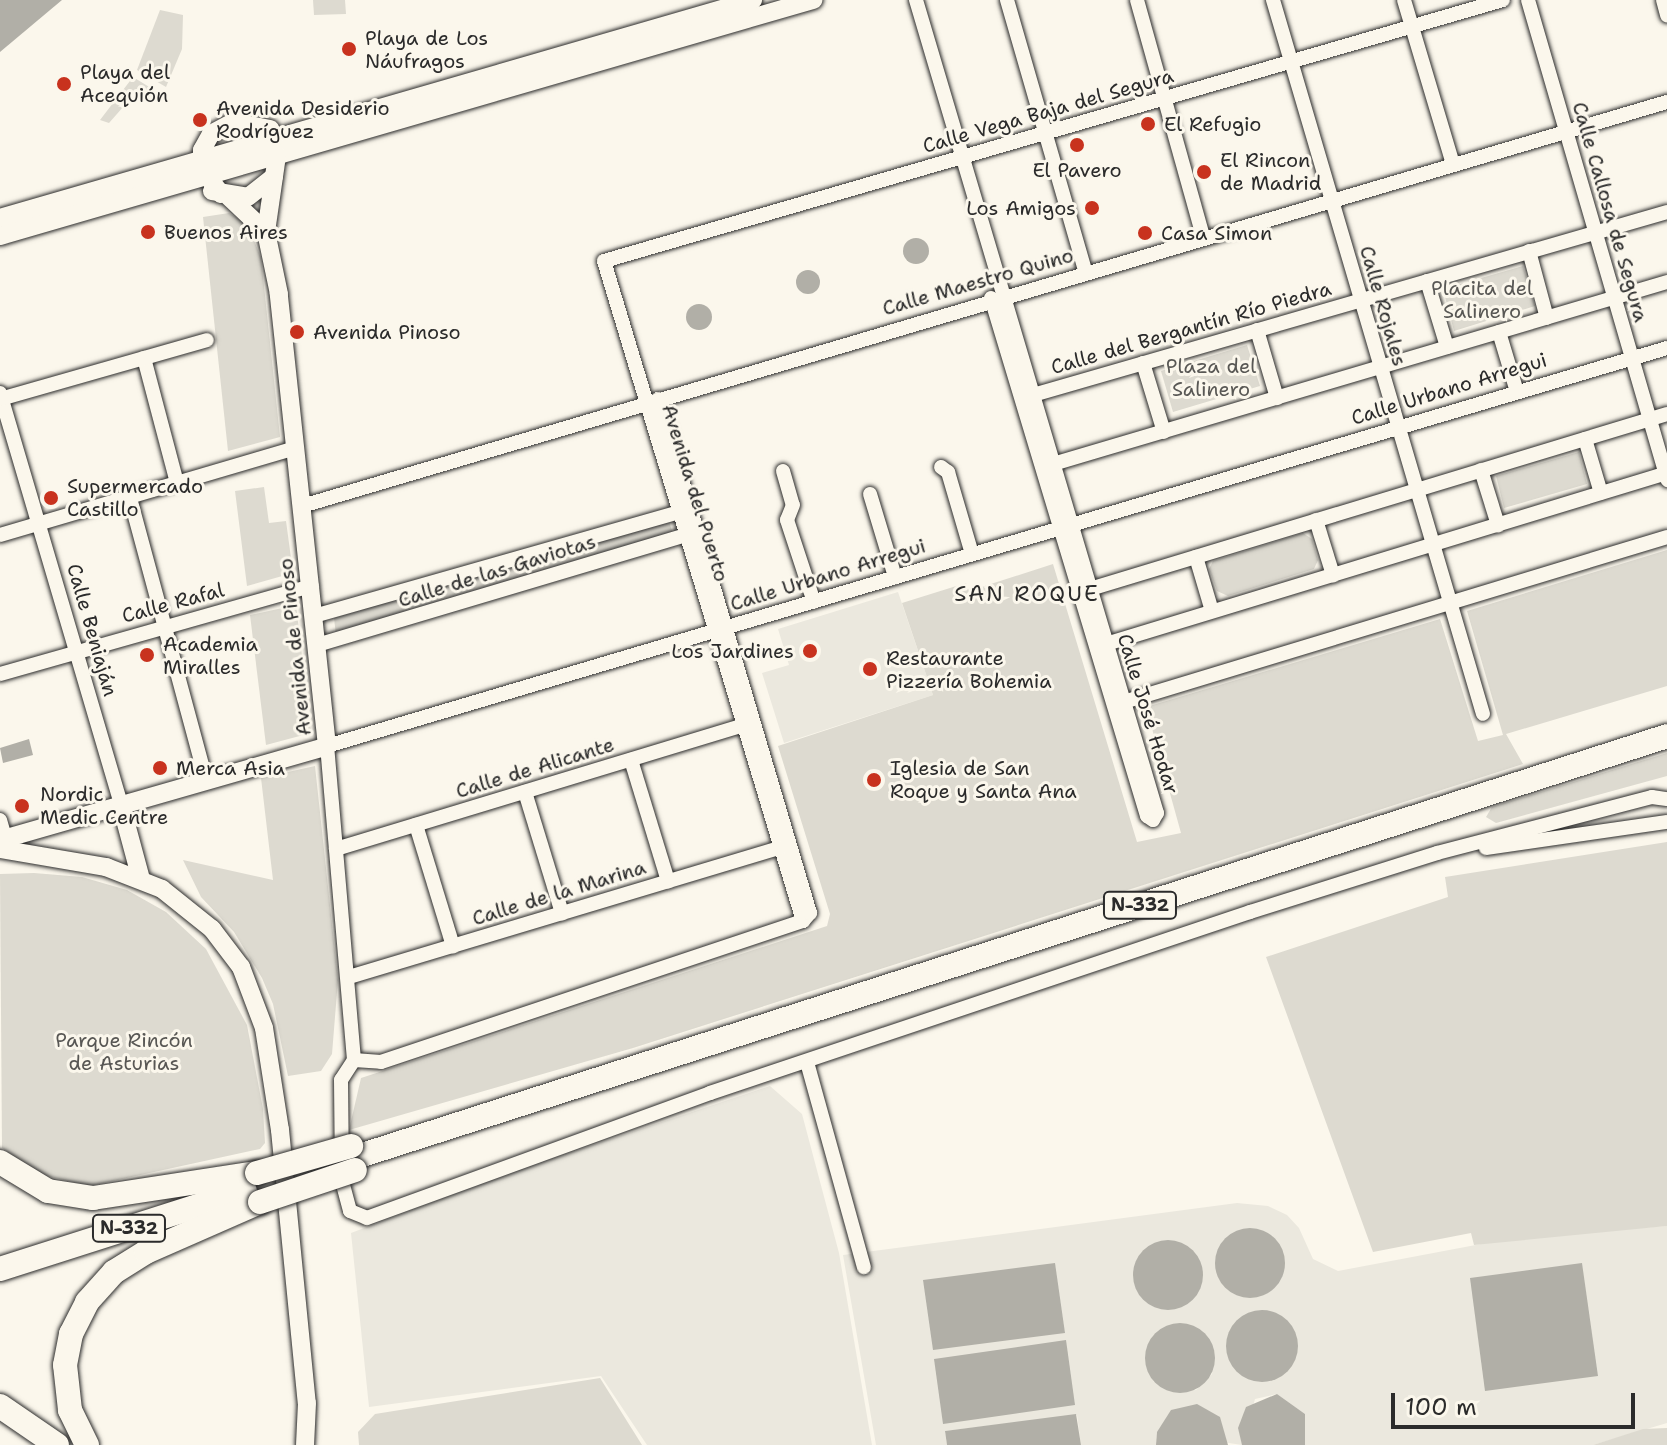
<!DOCTYPE html>
<meta charset="utf-8">
<style>
body{margin:0}
#map{position:relative;width:1667px;height:1445px;overflow:hidden;background:#fbf7ec;font-family:"Shantell Sans",sans-serif}
div>[style]{position:absolute}
[style*='--x']{left:calc(var(--x)*1px);top:calc(var(--y)*1px);width:calc(var(--w)*1px);rotate:calc(var(--a)*1deg)}
.built>*{inset:0;background:#ebe8de}
.green>*{inset:0;background:#dddad0}
.water>*{inset:0;background:#b1afa7}
.round{border-radius:50%}
.roads{filter:drop-shadow(0 0 2px #2b2b2b) drop-shadow(0 0 2px #2b2b2b)}
.minor>*{height:14px;margin:-7px;padding:0 7px;transform-origin:7px;border-radius:7px;background:#fbf7ec}
.tertiary>*{height:18px;margin:-9px;padding:0 9px;transform-origin:9px;border-radius:9px;background:#fbf7ec}
.trunk>*{height:24px;margin:-12px;padding:0 12px;transform-origin:12px;border-radius:12px;background:#fbf7ec}
.bridges{filter:drop-shadow(0 0 2px #2b2b2b) drop-shadow(0 0 2px #2b2b2b)}
.trunk-bridge>*{height:24px;margin:-12px;padding:0 12px;transform-origin:12px;border-radius:12px;background:#fbf7ec}
.dots>*{width:22px;height:22px;translate:-50% -50%;box-sizing:border-box;border:4px solid #fbf7ec;border-radius:50%}
span{translate:-50% -50%;white-space:nowrap;text-align:center;line-height:1.15;-webkit-text-stroke:6px #fbf7ec;paint-order:stroke}
.shield-label span{padding:2px 6px;background:#fbf7ec;border:2px solid;border-radius:6px;-webkit-text-stroke-width:0}
.shield-label{font-size:18px;color:#2b2b2b;font-weight:700}
.poi-label{font-size:20px;color:#2b2b2b}
.left{translate:0 -50%;text-align:left}
.right{translate:-100% -50%;text-align:right}
.street-label{font-size:20px;color:#2b2b2b}
.park-label{font-size:20px;color:#585754}
.neighbourhood-label{font-size:22px;color:#2b2b2b;letter-spacing:2px}
.scale{position:absolute;left:1391px;top:1393px;width:244px;height:36px;box-sizing:border-box;border:4px solid #2b2b2b;border-top:0;padding-left:10px;font-size:24px;line-height:28px;white-space:nowrap;color:#2b2b2b;-webkit-text-stroke:6px #fbf7ec;paint-order:stroke}
</style>
<div id="map">
<div class="built">
<i style="clip-path:polygon(898px 592px,933px 695px,784px 743px,762px 673px,789px 665px,778px 629px)"></i>
<i style="clip-path:polygon(770px 1086px,802px 1114px,839px 1253px,872px 1445px,647px 1445px,601px 1376px,369px 1407px,351px 1233px,518px 1170px)"></i>
<i style="clip-path:polygon(evenodd,1237px 1203px,1268px 1206px,1287px 1215px,1299px 1228px,1313px 1259px,1338px 1271px,1518px 1237px,1667px 1226px,1667px 1423px,1593px 1445px,1305px 1445px,1305px 1414px,1277px 1394px,1255px 1399px,1242px 1445px,1157px 1432px,1156px 1445px,1081px 1445px,1077px 1415px,945px 1431px,947px 1445px,876px 1445px,843px 1255px,1237px 1203px,1250px 1228px,1273px 1236px,1272px 1290px,1249px 1298px,1250px 1228px,1237px 1203px,1215px 1351px,1212px 1374px,1196px 1390px,1173px 1392px,1153px 1381px,1215px 1351px)"></i>
</div>
<div class="green">
<i style="clip-path:polygon(313px 0,345px 0,346px 14px,314px 15px)"></i>
<i style="clip-path:polygon(160px 10px,183px 15px,182px 49px,166px 87px,137px 70px)"></i>
<i style="clip-path:polygon(133px 77px,159px 93px,139px 89px,109px 123px,100px 120px)"></i>
<i style="clip-path:polygon(229px 213px,248px 225px,261px 258px,280px 437px,228px 451px,203px 217px)"></i>
<i style="clip-path:polygon(1523px 266px,1535px 306px,1454px 331px,1443px 289px)"></i>
<i style="clip-path:polygon(1247px 345px,1260px 386px,1173px 412px,1161px 371px)"></i>
<i style="clip-path:polygon(1579px 452px,1587px 484px,1504px 508px,1496px 476px)"></i>
<i style="clip-path:polygon(264px 487px,269px 523px,286px 521px,293px 573px,247px 586px,235px 491px)"></i>
<i style="clip-path:polygon(668px 518px,673px 534px,336px 635px,334px 618px)"></i>
<i style="clip-path:polygon(1303px 533px,1312px 539px,1318px 560px,1314px 569px,1228px 596px,1217px 591px,1209px 569px,1213px 561px)"></i>
<i style="clip-path:polygon(1667px 550px,1667px 686px,1506px 734px,1523px 764px,633px 1048px,349px 1130px,361px 1078px,827px 926px,830px 914px,778px 746px,933px 695px,902px 603px,966px 583px,969px 591px,1053px 564px,1137px 842px,1181px 833px,1146px 707px,1440px 619px,1478px 741px,1503px 735px,1467px 611px)"></i>
<i style="clip-path:polygon(296px 605px,311px 733px,266px 745px,250px 615px)"></i>
<i style="clip-path:polygon(1667px 753px,1667px 776px,1496px 823px,1486px 817px,1492px 807px)"></i>
<i style="clip-path:polygon(315px 766px,338px 980px,332px 1054px,321px 1071px,288px 1076px,273px 1004px,262px 978px,234px 932px,201px 897px,183px 860px,273px 880px,261px 778px)"></i>
<i style="clip-path:polygon(1667px 842px,1667px 1226px,1474px 1245px,1471px 1233px,1373px 1252px,1266px 957px,1448px 897px,1445px 877px)"></i>
<i style="clip-path:polygon(34px 873px,82px 877px,127px 890px,166px 912px,206px 949px,247px 1025px,263px 1109px,265px 1143px,260px 1149px,90px 1186px,42px 1175px,2px 1148px,0 874px)"></i>
<i style="clip-path:polygon(600px 1378px,642px 1445px,359px 1445px,358px 1432px,375px 1414px)"></i>
<i style="clip-path:polygon(1667px 1428px,1667px 1445px,1593px 1445px,1643px 1429px)"></i>
</div>
<div class="water">
<i style="clip-path:polygon(0 0,62px 0,0 52px)"></i>
<i class="round" style="left:903px;top:238px;width:26px;height:26px"></i>
<i class="round" style="left:796px;top:270px;width:24px;height:24px"></i>
<i class="round" style="left:686px;top:304px;width:26px;height:26px"></i>
<i style="clip-path:polygon(29px 739px,33px 755px,3px 763px,0 748px)"></i>
<i class="round" style="left:1215px;top:1228px;width:70px;height:70px"></i>
<i class="round" style="left:1133px;top:1240px;width:70px;height:70px"></i>
<i style="clip-path:polygon(1055px 1263px,1065px 1333px,933px 1350px,923px 1280px)"></i>
<i style="clip-path:polygon(1582px 1263px,1598px 1376px,1485px 1391px,1470px 1278px)"></i>
<i class="round" style="left:1226px;top:1310px;width:72px;height:72px"></i>
<i class="round" style="left:1145px;top:1323px;width:70px;height:70px"></i>
<i style="clip-path:polygon(1066px 1340px,1075px 1405px,943px 1424px,934px 1359px)"></i>
<i style="clip-path:polygon(1277px 1394px,1305px 1414px,1305px 1445px,1242px 1445px,1238px 1428px,1246px 1407px)"></i>
<i style="clip-path:polygon(1197px 1404px,1220px 1417px,1228px 1445px,1156px 1445px,1157px 1432px,1171px 1410px)"></i>
<i style="clip-path:polygon(1076px 1414px,1081px 1445px,947px 1445px,945px 1431px)"></i>
</div>
<div class="roads">
<div class="minor">
<i style="--x:916;--y:0;--w:848;--a:73.49"></i>
<i style="--x:1157;--y:813;--w:8;--a:120"></i>
<i style="--x:1153;--y:820;--w:7;--a:-146"></i>
<i style="--x:1147;--y:816;--w:541;--a:-106.76"></i>
<i style="--x:1007;--y:0;--w:282;--a:73.9"></i>
<i style="--x:1137;--y:0;--w:246;--a:74.4"></i>
<i style="--x:1273;--y:0;--w:744;--a:73.61"></i>
<i style="--x:1404;--y:0;--w:171;--a:73.4"></i>
<i style="--x:1528;--y:0;--w:500;--a:73.8"></i>
<i style="--x:1663;--y:0;--w:16;--a:75"></i>
<i style="--x:1529;--y:251;--w:69;--a:75"></i>
<i style="--x:1427;--y:281;--w:69;--a:73.1"></i>
<i style="--x:1257;--y:330;--w:71;--a:73.6"></i>
<i style="--x:1499;--y:332;--w:63;--a:73.3"></i>
<i style="--x:144;--y:358;--w:129;--a:75.2"></i>
<i style="--x:1143;--y:363;--w:72;--a:73.1"></i>
<i style="--x:0;--y:393;--w:429;--a:73.6"></i>
<i style="--x:1033;--y:395;--w:660;--a:-16.1"></i>
<i style="--x:0;--y:399;--w:215;--a:-15.9"></i>
<i style="--x:1585;--y:439;--w:56;--a:73.5"></i>
<i style="--x:1053;--y:464;--w:640;--a:-16.51"></i>
<i style="--x:941;--y:467;--w:9;--a:36"></i>
<i style="--x:948;--y:472;--w:85;--a:73.7"></i>
<i style="--x:1481;--y:470;--w:58;--a:72.8"></i>
<i style="--x:783;--y:471;--w:35;--a:74"></i>
<i style="--x:793;--y:505;--w:16;--a:112"></i>
<i style="--x:787;--y:520;--w:86;--a:71.8"></i>
<i style="--x:870;--y:494;--w:87;--a:73.2"></i>
<i style="--x:130;--y:498;--w:292;--a:74.9"></i>
<i style="--x:302;--y:506;--w:1424;--a:-16.49"></i>
<i style="--x:1316;--y:520;--w:58;--a:72.8"></i>
<i style="--x:0;--y:535;--w:309;--a:-16.4"></i>
<i style="--x:1196;--y:557;--w:56;--a:73.5"></i>
<i style="--x:1090;--y:589;--w:603;--a:-16.87"></i>
<i style="--x:314;--y:616;--w:380;--a:-15.9"></i>
<i style="--x:1106;--y:644;--w:586;--a:-16.95"></i>
<i style="--x:317;--y:645;--w:386;--a:-16.6"></i>
<i style="--x:0;--y:674;--w:324;--a:-15.8"></i>
<i style="--x:1117;--y:704;--w:575;--a:-16.89"></i>
<i style="--x:631;--y:760;--w:127;--a:73"></i>
<i style="--x:525;--y:792;--w:127;--a:73"></i>
<i style="--x:0;--y:820;--w:19;--a:74"></i>
<i style="--x:416;--y:825;--w:127;--a:73"></i>
<i style="--x:1486;--y:848;--w:183;--a:-8.2"></i>
<i style="--x:336;--y:849;--w:426;--a:-16.9"></i>
<i style="--x:803;--y:921;--w:689;--a:-106.78"></i>
<i style="--x:604;--y:261;--w:936;--a:-16.19"></i>
<i style="--x:349;--y:977;--w:451;--a:-16.7"></i>
<i style="--x:354;--y:1060;--w:315;--a:-94.9"></i>
<i style="--x:327;--y:746;--w:1398;--a:-16.54"></i>
<i style="--x:354;--y:1060;--w:24;--a:123"></i>
<i style="--x:341;--y:1080;--w:101;--a:89.4"></i>
<i style="--x:342;--y:1181;--w:31;--a:75"></i>
<i style="--x:350;--y:1211;--w:18;--a:22"></i>
<i style="--x:367;--y:1218;--w:365;--a:-20"></i>
<i style="--x:710;--y:1093;--w:570;--a:-18.53"></i>
<i style="--x:1250;--y:912;--w:196;--a:-17.5"></i>
<i style="--x:1437;--y:853;--w:222;--a:-14.6"></i>
<i style="--x:1652;--y:797;--w:15;--a:8"></i>
<i style="--x:354;--y:1060;--w:27;--a:4"></i>
<i style="--x:381;--y:1062;--w:445;--a:-18.5"></i>
<i style="--x:803;--y:921;--w:11;--a:-49"></i>
<i style="--x:810;--y:913;--w:536;--a:-106.47"></i>
<i style="--x:807;--y:1062;--w:213;--a:74.5"></i>
</div>
<div class="tertiary">
<i style="--x:212;--y:191;--w:36;--a:9"></i>
<i style="--x:248;--y:197;--w:33;--a:-38"></i>
<i style="--x:221;--y:194;--w:31;--a:-127"></i>
<i style="--x:202;--y:169;--w:19;--a:-90"></i>
<i style="--x:202;--y:150;--w:18;--a:-61"></i>
<i style="--x:211;--y:134;--w:26;--a:-28"></i>
<i style="--x:234;--y:122;--w:37;--a:11"></i>
<i style="--x:229;--y:197;--w:51;--a:43.4"></i>
<i style="--x:0;--y:218;--w:784;--a:-16.15"></i>
<i style="--x:0;--y:236;--w:847;--a:-16.19"></i>
<i style="--x:121;--y:805;--w:77;--a:74.9"></i>
<i style="--x:0;--y:840;--w:340;--a:-16"></i>
<i style="--x:327;--y:746;--w:455;--a:-96.1"></i>
<i style="--x:279;--y:294;--w:63;--a:-101.8"></i>
<i style="--x:266;--y:232;--w:77;--a:-81.8"></i>
<i style="--x:277;--y:156;--w:34;--a:-122"></i>
<i style="--x:0;--y:849;--w:108;--a:9.6"></i>
<i style="--x:106;--y:867;--w:60;--a:21.4"></i>
<i style="--x:162;--y:889;--w:64;--a:38.7"></i>
<i style="--x:212;--y:929;--w:48;--a:52.7"></i>
<i style="--x:241;--y:967;--w:65;--a:69.3"></i>
<i style="--x:264;--y:1028;--w:103;--a:81.1"></i>
<i style="--x:280;--y:1130;--w:274;--a:84.4"></i>
<i style="--x:307;--y:1403;--w:42;--a:92.7"></i>
</div>
<div class="trunk">
<i style="--x:353;--y:1158;--w:1380;--a:-17.8"></i>
<i style="--x:0;--y:1162;--w:56;--a:31.1"></i>
<i style="--x:48;--y:1191;--w:46;--a:8.8"></i>
<i style="--x:93;--y:1198;--w:166;--a:-8.7"></i>
<i style="--x:0;--y:1269;--w:257;--a:-17.7"></i>
<i style="--x:0;--y:1406;--w:69;--a:34.4"></i>
<i style="--x:87;--y:1445;--w:39;--a:-116"></i>
<i style="--x:70;--y:1410;--w:45;--a:-96.3"></i>
<i style="--x:65;--y:1365;--w:32;--a:-79"></i>
<i style="--x:71;--y:1334;--w:36;--a:-63"></i>
<i style="--x:87;--y:1302;--w:40;--a:-48"></i>
<i style="--x:114;--y:1272;--w:38;--a:-32"></i>
<i style="--x:146;--y:1252;--w:124;--a:-23.7"></i>
</div>
</div>
<div class="bridges">
<div class="trunk-bridge">
<i style="--x:257;--y:1173;--w:98;--a:-16"></i>
<i style="--x:260;--y:1202;--w:100;--a:-18.6"></i>
</div>
</div>
<div class="dots">
<i style="left:349px;top:49px;background:#c8321e"></i>
<i style="left:64px;top:84px;background:#c8321e"></i>
<i style="left:200px;top:120px;background:#c8321e"></i>
<i style="left:1148px;top:124px;background:#c8321e"></i>
<i style="left:1077px;top:145px;background:#c8321e"></i>
<i style="left:1204px;top:172px;background:#c8321e"></i>
<i style="left:1092px;top:208px;background:#c8321e"></i>
<i style="left:148px;top:232px;background:#c8321e"></i>
<i style="left:1145px;top:233px;background:#c8321e"></i>
<i style="left:297px;top:332px;background:#c8321e"></i>
<i style="left:51px;top:498px;background:#c8321e"></i>
<i style="left:810px;top:651px;background:#c8321e"></i>
<i style="left:147px;top:655px;background:#c8321e"></i>
<i style="left:870px;top:669px;background:#c8321e"></i>
<i style="left:160px;top:768px;background:#c8321e"></i>
<i style="left:874px;top:780px;background:#c8321e"></i>
<i style="left:22px;top:806px;background:#c8321e"></i>
</div>
<div class="shield-label">
<span style="left:1140px;top:905px">N-332</span>
<span style="left:129px;top:1228px">N-332</span>
</div>
<div class="poi-label">
<span class="left" style="left:365px;top:50px">Playa de Los<br>Náufragos</span>
<span class="left" style="left:80px;top:84px">Playa del<br>Acequión</span>
<span class="left" style="left:216px;top:120px">Avenida Desiderio<br>Rodríguez</span>
<span class="left" style="left:1164px;top:124px">El Refugio</span>
<span class="left" style="left:1220px;top:172px">El Rincon<br>de Madrid</span>
<span style="left:1077px;top:170px">El Pavero</span>
<span class="right" style="left:1076px;top:208px">Los Amigos</span>
<span class="left" style="left:164px;top:232px">Buenos Aires</span>
<span class="left" style="left:1161px;top:233px">Casa Simon</span>
<span class="left" style="left:313px;top:332px">Avenida Pinoso</span>
<span class="left" style="left:67px;top:498px">Supermercado<br>Castillo</span>
<span class="left" style="left:163px;top:656px">Academia<br>Miralles</span>
<span class="right" style="left:794px;top:651px">Los Jardines</span>
<span class="left" style="left:886px;top:670px">Restaurante<br>Pizzería Bohemia</span>
<span class="left" style="left:176px;top:768px">Merca Asia</span>
<span class="left" style="left:890px;top:780px">Iglesia de San<br>Roque y Santa Ana</span>
<span class="left" style="left:40px;top:806px">Nordic<br>Medic Centre</span>
</div>
<div class="street-label">
<span style="left:1048px;top:111px;rotate:-16deg">Calle Vega Baja del Segura</span>
<span style="left:1610px;top:212px;rotate:74deg">Calle Callosa de Segura</span>
<span style="left:978px;top:282px;rotate:-16deg">Calle Maestro Quino</span>
<span style="left:1383px;top:306px;rotate:74deg">Calle Rojales</span>
<span style="left:1191px;top:328px;rotate:-16deg">Calle del Bergantín Río Piedra</span>
<span style="left:1449px;top:389px;rotate:-17deg">Calle Urbano Arregui</span>
<span style="left:695px;top:493px;rotate:73deg">Avenida del Puerto</span>
<span style="left:497px;top:571px;rotate:-17deg">Calle de las Gaviotas</span>
<span style="left:828px;top:575px;rotate:-17deg">Calle Urbano Arregui</span>
<span style="left:173px;top:603px;rotate:-15deg">Calle Rafal</span>
<span style="left:92px;top:630px;rotate:74deg">Calle Beniaján</span>
<span style="left:295px;top:647px;rotate:-96deg">Avenida de Pinoso</span>
<span style="left:1148px;top:714px;rotate:73deg">Calle José Hodar</span>
<span style="left:535px;top:768px;rotate:-17deg">Calle de Alicante</span>
<span style="left:559px;top:893px;rotate:-17deg">Calle de la Marina</span>
</div>
<div class="park-label">
<span style="left:1482px;top:300px">Placita del<br>Salinero</span>
<span style="left:1211px;top:378px">Plaza del<br>Salinero</span>
<span style="left:124px;top:1052px">Parque Rincón<br>de Asturias</span>
</div>
<div class="neighbourhood-label">
<span style="left:1027px;top:594px">SAN ROQUE</span>
</div>
<div class="scale">100 m</div>
</div>
